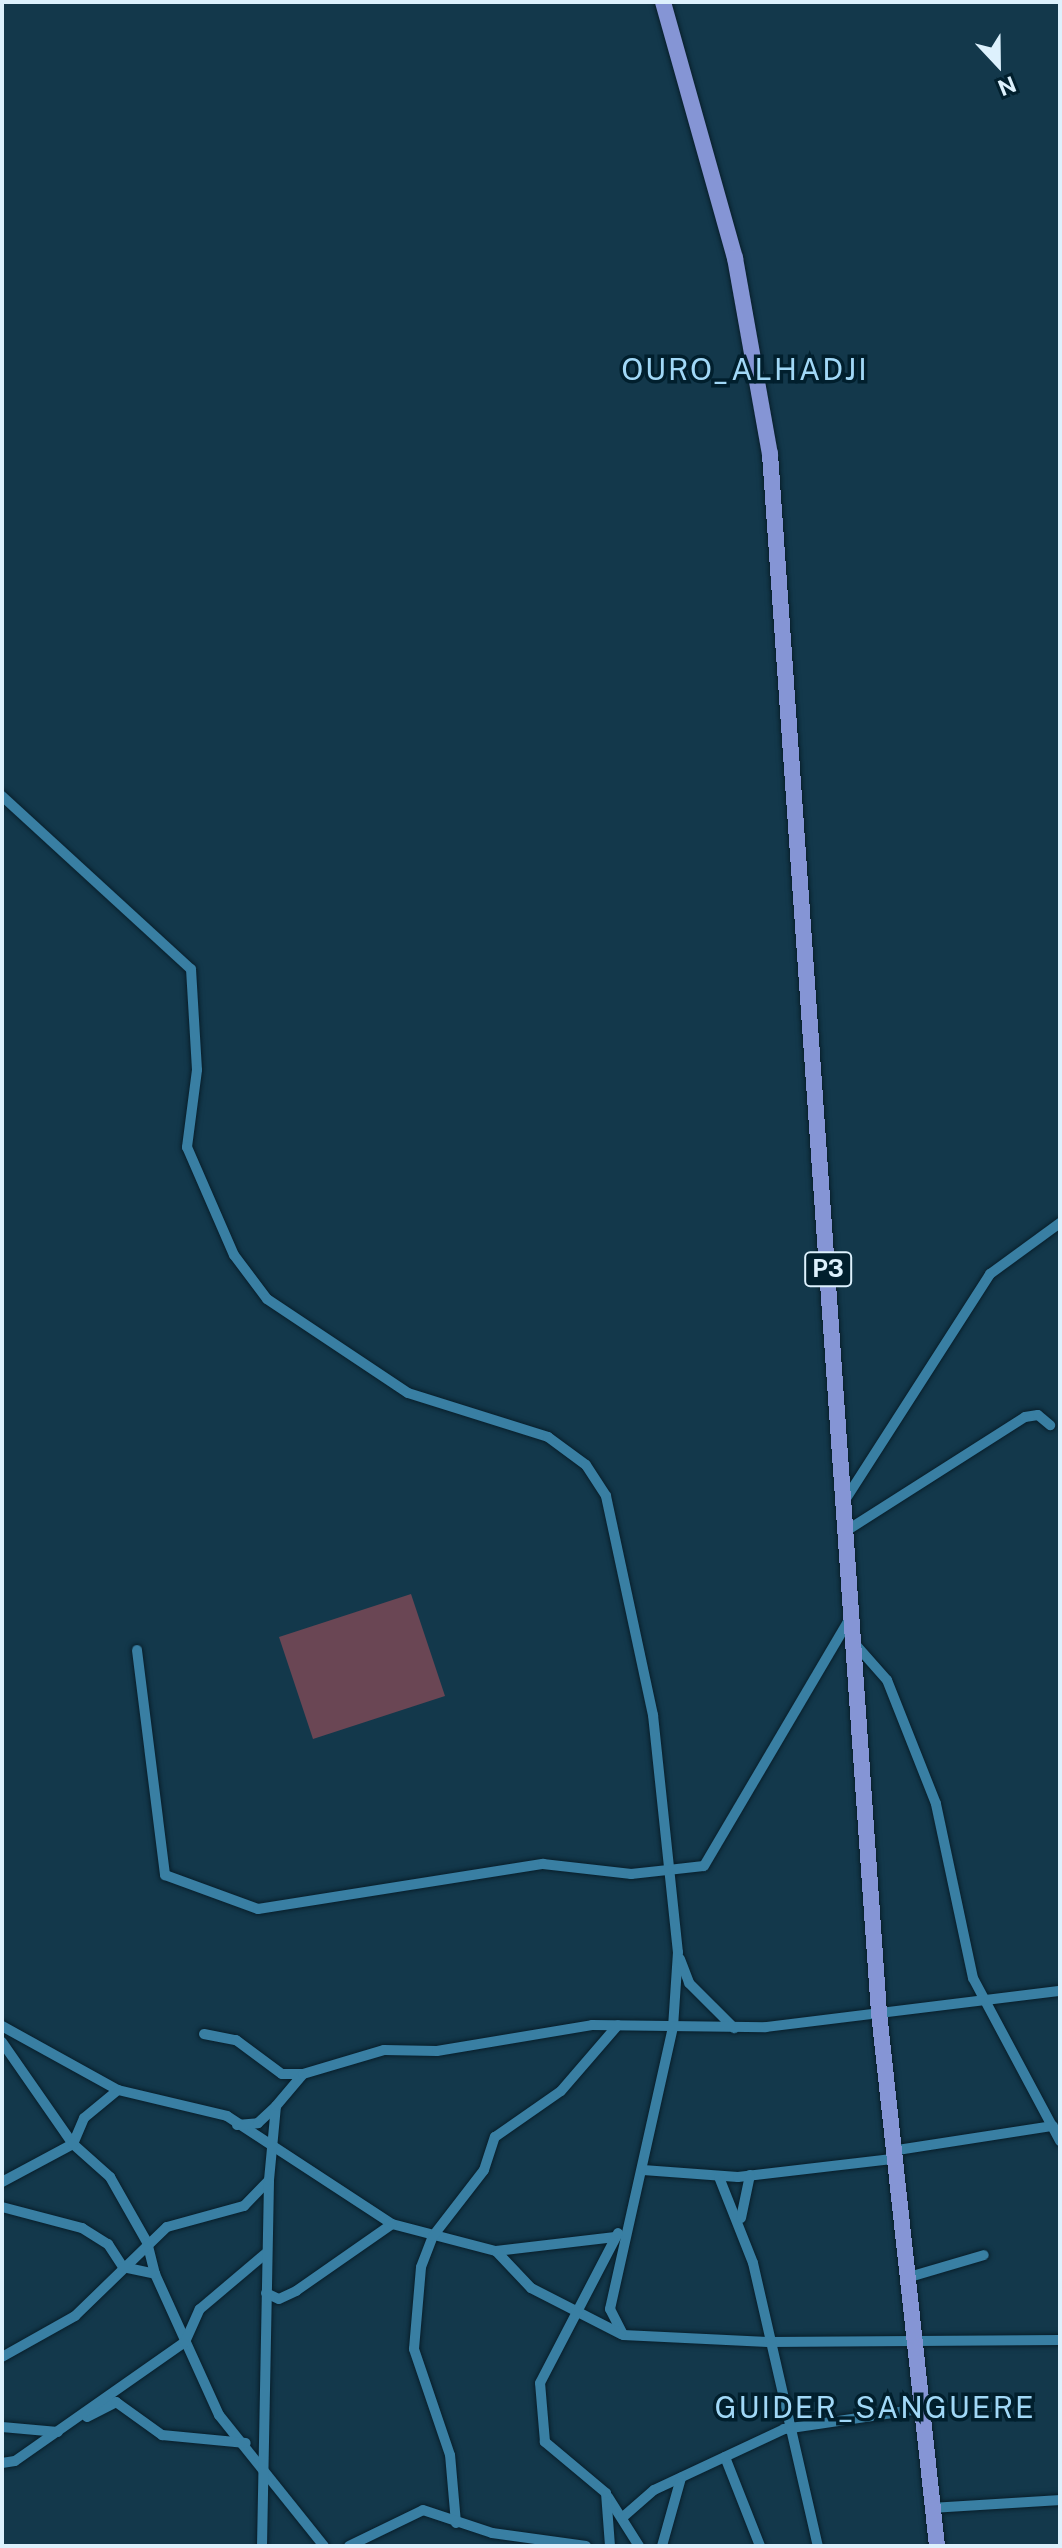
<!DOCTYPE html>
<style>
body{margin:0}
#map{position:relative;width:1062px;height:2548px;overflow:hidden;background:#13384b;font-family:"Public Sans",sans-serif}
div>[style]{position:absolute}
[style*='--x']{left:calc(var(--x)*1px);top:calc(var(--y)*1px);width:calc(var(--w)*1px);rotate:calc(var(--a)*1deg)}
.green>*{inset:0;background:#6a4654}
.roads{filter:drop-shadow(0 0 2px #081e2a) drop-shadow(0 0 2px #081e2a)}
.street>*{height:10px;margin:-5px;padding:0 5px;transform-origin:5px;border-radius:5px;background:#397fa3}
.primary>*{height:16px;margin:-8px;padding:0 8px;transform-origin:8px;border-radius:8px;background:#8595d5}
span{translate:-50% -50%;white-space:nowrap;text-align:center;line-height:1.15;-webkit-text-stroke:7px #011f2d;paint-order:stroke}
.shield-label span{padding:2px 6px;background:#011f2d;border:2px solid;border-radius:6px;-webkit-text-stroke-width:0}
.shield-label{font-size:24px;color:#ddf1fd;font-weight:700}
.quarter-label{font-size:30px;color:#a1d8f7;letter-spacing:2px}
.frame{position:absolute;inset:0;border:4px solid #ddf1fd;pointer-events:none}
.north{position:absolute;left:958px;top:24px;width:80px;height:80px;-webkit-text-stroke:6px #011f2d;paint-order:stroke;rotate:158deg;font-size:22px;font-weight:700;line-height:32px;text-align:center;color:#ddf1fd}
.north::after{content:'';display:block;margin:auto;width:28px;height:36px;background:#ddf1fd;clip-path:polygon(50% 0,100% 100%,50% 72%,0 100%)}
</style>
<div id="map">
<div class="green">
<i style="clip-path:polygon(411px 1594px,445px 1696px,313px 1739px,279px 1637px)"></i>
</div>
<div class="roads">
<div class="street">
<i style="--x:2;--y:796;--w:256;--a:42.5"></i>
<i style="--x:191;--y:969;--w:101;--a:86.6"></i>
<i style="--x:197;--y:1070;--w:78;--a:97.4"></i>
<i style="--x:187;--y:1147;--w:118;--a:66.5"></i>
<i style="--x:234;--y:1255;--w:55;--a:53.1"></i>
<i style="--x:267;--y:1299;--w:169;--a:33.7"></i>
<i style="--x:408;--y:1393;--w:147;--a:17.4"></i>
<i style="--x:548;--y:1437;--w:47;--a:36.4"></i>
<i style="--x:586;--y:1465;--w:37;--a:57"></i>
<i style="--x:606;--y:1496;--w:224;--a:77.9"></i>
<i style="--x:653;--y:1715;--w:238;--a:84"></i>
<i style="--x:678;--y:1952;--w:75;--a:93.8"></i>
<i style="--x:673;--y:2027;--w:289;--a:102.6"></i>
<i style="--x:610;--y:2309;--w:29;--a:63"></i>
<i style="--x:623;--y:2335;--w:145;--a:2.8"></i>
<i style="--x:768;--y:2342;--w:292;--a:-0.4"></i>
<i style="--x:845;--y:1500;--w:269;--a:-57.3"></i>
<i style="--x:990;--y:1274;--w:87;--a:-36.1"></i>
<i style="--x:846;--y:1531;--w:212;--a:-32.5"></i>
<i style="--x:1025;--y:1417;--w:13;--a:-9"></i>
<i style="--x:1038;--y:1415;--w:16;--a:40"></i>
<i style="--x:856;--y:1645;--w:47;--a:48.5"></i>
<i style="--x:887;--y:1680;--w:133;--a:68.4"></i>
<i style="--x:936;--y:1804;--w:178;--a:78"></i>
<i style="--x:973;--y:1978;--w:185;--a:61.9"></i>
<i style="--x:137;--y:1650;--w:227;--a:82.9"></i>
<i style="--x:165;--y:1875;--w:99;--a:20.1"></i>
<i style="--x:258;--y:1909;--w:289;--a:-9"></i>
<i style="--x:543;--y:1864;--w:89;--a:6.5"></i>
<i style="--x:631;--y:1874;--w:73;--a:-6.3"></i>
<i style="--x:704;--y:1866;--w:286;--a:-59.5"></i>
<i style="--x:680;--y:1959;--w:26;--a:69"></i>
<i style="--x:689;--y:1983;--w:64;--a:45"></i>
<i style="--x:2;--y:2026;--w:132;--a:28.9"></i>
<i style="--x:118;--y:2090;--w:112;--a:13.4"></i>
<i style="--x:227;--y:2116;--w:197;--a:33.2"></i>
<i style="--x:392;--y:2224;--w:107;--a:14.6"></i>
<i style="--x:496;--y:2251;--w:120;--a:-6.7"></i>
<i style="--x:204;--y:2034;--w:33;--a:11"></i>
<i style="--x:236;--y:2040;--w:57;--a:36.5"></i>
<i style="--x:282;--y:2074;--w:21;--a:0"></i>
<i style="--x:2;--y:2042;--w:124;--a:55.2"></i>
<i style="--x:73;--y:2144;--w:50;--a:41.7"></i>
<i style="--x:110;--y:2177;--w:75;--a:60.4"></i>
<i style="--x:147;--y:2242;--w:33;--a:76"></i>
<i style="--x:155;--y:2274;--w:155;--a:65.6"></i>
<i style="--x:219;--y:2415;--w:168;--a:51.3"></i>
<i style="--x:237;--y:2125;--w:21;--a:-5"></i>
<i style="--x:258;--y:2123;--w:25;--a:-43"></i>
<i style="--x:891;--y:2151;--w:164;--a:-8.8"></i>
<i style="--x:643;--y:2170;--w:95;--a:4.2"></i>
<i style="--x:738;--y:2177;--w:155;--a:-6.7"></i>
<i style="--x:719;--y:2177;--w:92;--a:68.4"></i>
<i style="--x:753;--y:2263;--w:290;--a:77.1"></i>
<i style="--x:2;--y:2182;--w:81;--a:-28.2"></i>
<i style="--x:73;--y:2144;--w:28;--a:-67"></i>
<i style="--x:84;--y:2118;--w:44;--a:-39.5"></i>
<i style="--x:2;--y:2207;--w:83;--a:14.7"></i>
<i style="--x:82;--y:2228;--w:31;--a:32"></i>
<i style="--x:108;--y:2244;--w:27;--a:57"></i>
<i style="--x:123;--y:2267;--w:33;--a:12"></i>
<i style="--x:741;--y:2218;--w:44;--a:-78.2"></i>
<i style="--x:496;--y:2251;--w:51;--a:46.6"></i>
<i style="--x:531;--y:2288;--w:101;--a:27.1"></i>
<i style="--x:906;--y:2278;--w:81;--a:-16.4"></i>
<i style="--x:266;--y:2293;--w:14;--a:25"></i>
<i style="--x:279;--y:2299;--w:19;--a:-25"></i>
<i style="--x:296;--y:2291;--w:117;--a:-34.9"></i>
<i style="--x:2;--y:2357;--w:84;--a:-29.3"></i>
<i style="--x:75;--y:2316;--w:128;--a:-44.1"></i>
<i style="--x:167;--y:2227;--w:80;--a:-15.3"></i>
<i style="--x:244;--y:2206;--w:36;--a:-46"></i>
<i style="--x:87;--y:2417;--w:33;--a:-27"></i>
<i style="--x:116;--y:2402;--w:57;--a:35.7"></i>
<i style="--x:162;--y:2435;--w:84;--a:5.4"></i>
<i style="--x:2;--y:2427;--w:56;--a:5.1"></i>
<i style="--x:725;--y:2457;--w:96;--a:68.5"></i>
<i style="--x:2;--y:2463;--w:13;--a:-9"></i>
<i style="--x:15;--y:2461;--w:208;--a:-35"></i>
<i style="--x:185;--y:2342;--w:36;--a:-66"></i>
<i style="--x:200;--y:2309;--w:85;--a:-40.2"></i>
<i style="--x:608;--y:2497;--w:58;--a:57.7"></i>
<i style="--x:932;--y:2508;--w:128;--a:-3.6"></i>
<i style="--x:623;--y:2517;--w:41;--a:-41.1"></i>
<i style="--x:654;--y:2490;--w:144;--a:-25.1"></i>
<i style="--x:784;--y:2429;--w:137;--a:-8.4"></i>
<i style="--x:456;--y:2523;--w:68;--a:-95"></i>
<i style="--x:450;--y:2455;--w:112;--a:-108.8"></i>
<i style="--x:414;--y:2349;--w:82;--a:-85.1"></i>
<i style="--x:421;--y:2267;--w:33;--a:-69"></i>
<i style="--x:433;--y:2236;--w:83;--a:-52.3"></i>
<i style="--x:484;--y:2170;--w:35;--a:-72"></i>
<i style="--x:495;--y:2137;--w:80;--a:-34.9"></i>
<i style="--x:561;--y:2091;--w:87;--a:-49.2"></i>
<i style="--x:262;--y:2546;--w:366;--a:-88.9"></i>
<i style="--x:269;--y:2180;--w:74;--a:-84.6"></i>
<i style="--x:276;--y:2106;--w:42;--a:-49.8"></i>
<i style="--x:303;--y:2074;--w:84;--a:-16.5"></i>
<i style="--x:384;--y:2050;--w:53;--a:1.1"></i>
<i style="--x:437;--y:2051;--w:157;--a:-9.5"></i>
<i style="--x:592;--y:2025;--w:174;--a:0.7"></i>
<i style="--x:766;--y:2027;--w:296;--a:-7"></i>
<i style="--x:349;--y:2546;--w:82;--a:-25.9"></i>
<i style="--x:423;--y:2510;--w:73;--a:18.4"></i>
<i style="--x:492;--y:2533;--w:95;--a:7.9"></i>
<i style="--x:610;--y:2546;--w:53;--a:-94.3"></i>
<i style="--x:606;--y:2493;--w:80;--a:-140.1"></i>
<i style="--x:545;--y:2442;--w:59;--a:-94.8"></i>
<i style="--x:540;--y:2383;--w:169;--a:-62.5"></i>
<i style="--x:662;--y:2546;--w:71;--a:-74.4"></i>
</div>
<div class="primary">
<i style="--x:663;--y:2;--w:266;--a:74.3"></i>
<i style="--x:735;--y:258;--w:199;--a:79.9"></i>
<i style="--x:770;--y:454;--w:1563;--a:86"></i>
<i style="--x:879;--y:2013;--w:536;--a:83.79"></i>
</div>
</div>
<div class="shield-label">
<span style="left:828px;top:1269px">P3</span>
</div>
<div class="quarter-label">
<span style="left:745px;top:369px">OURO_ALHADJI</span>
<span style="left:875px;top:2407px">GUIDER_SANGUERE</span>
</div>
<div class="frame"></div>
<div class="north">N</div>
</div>
